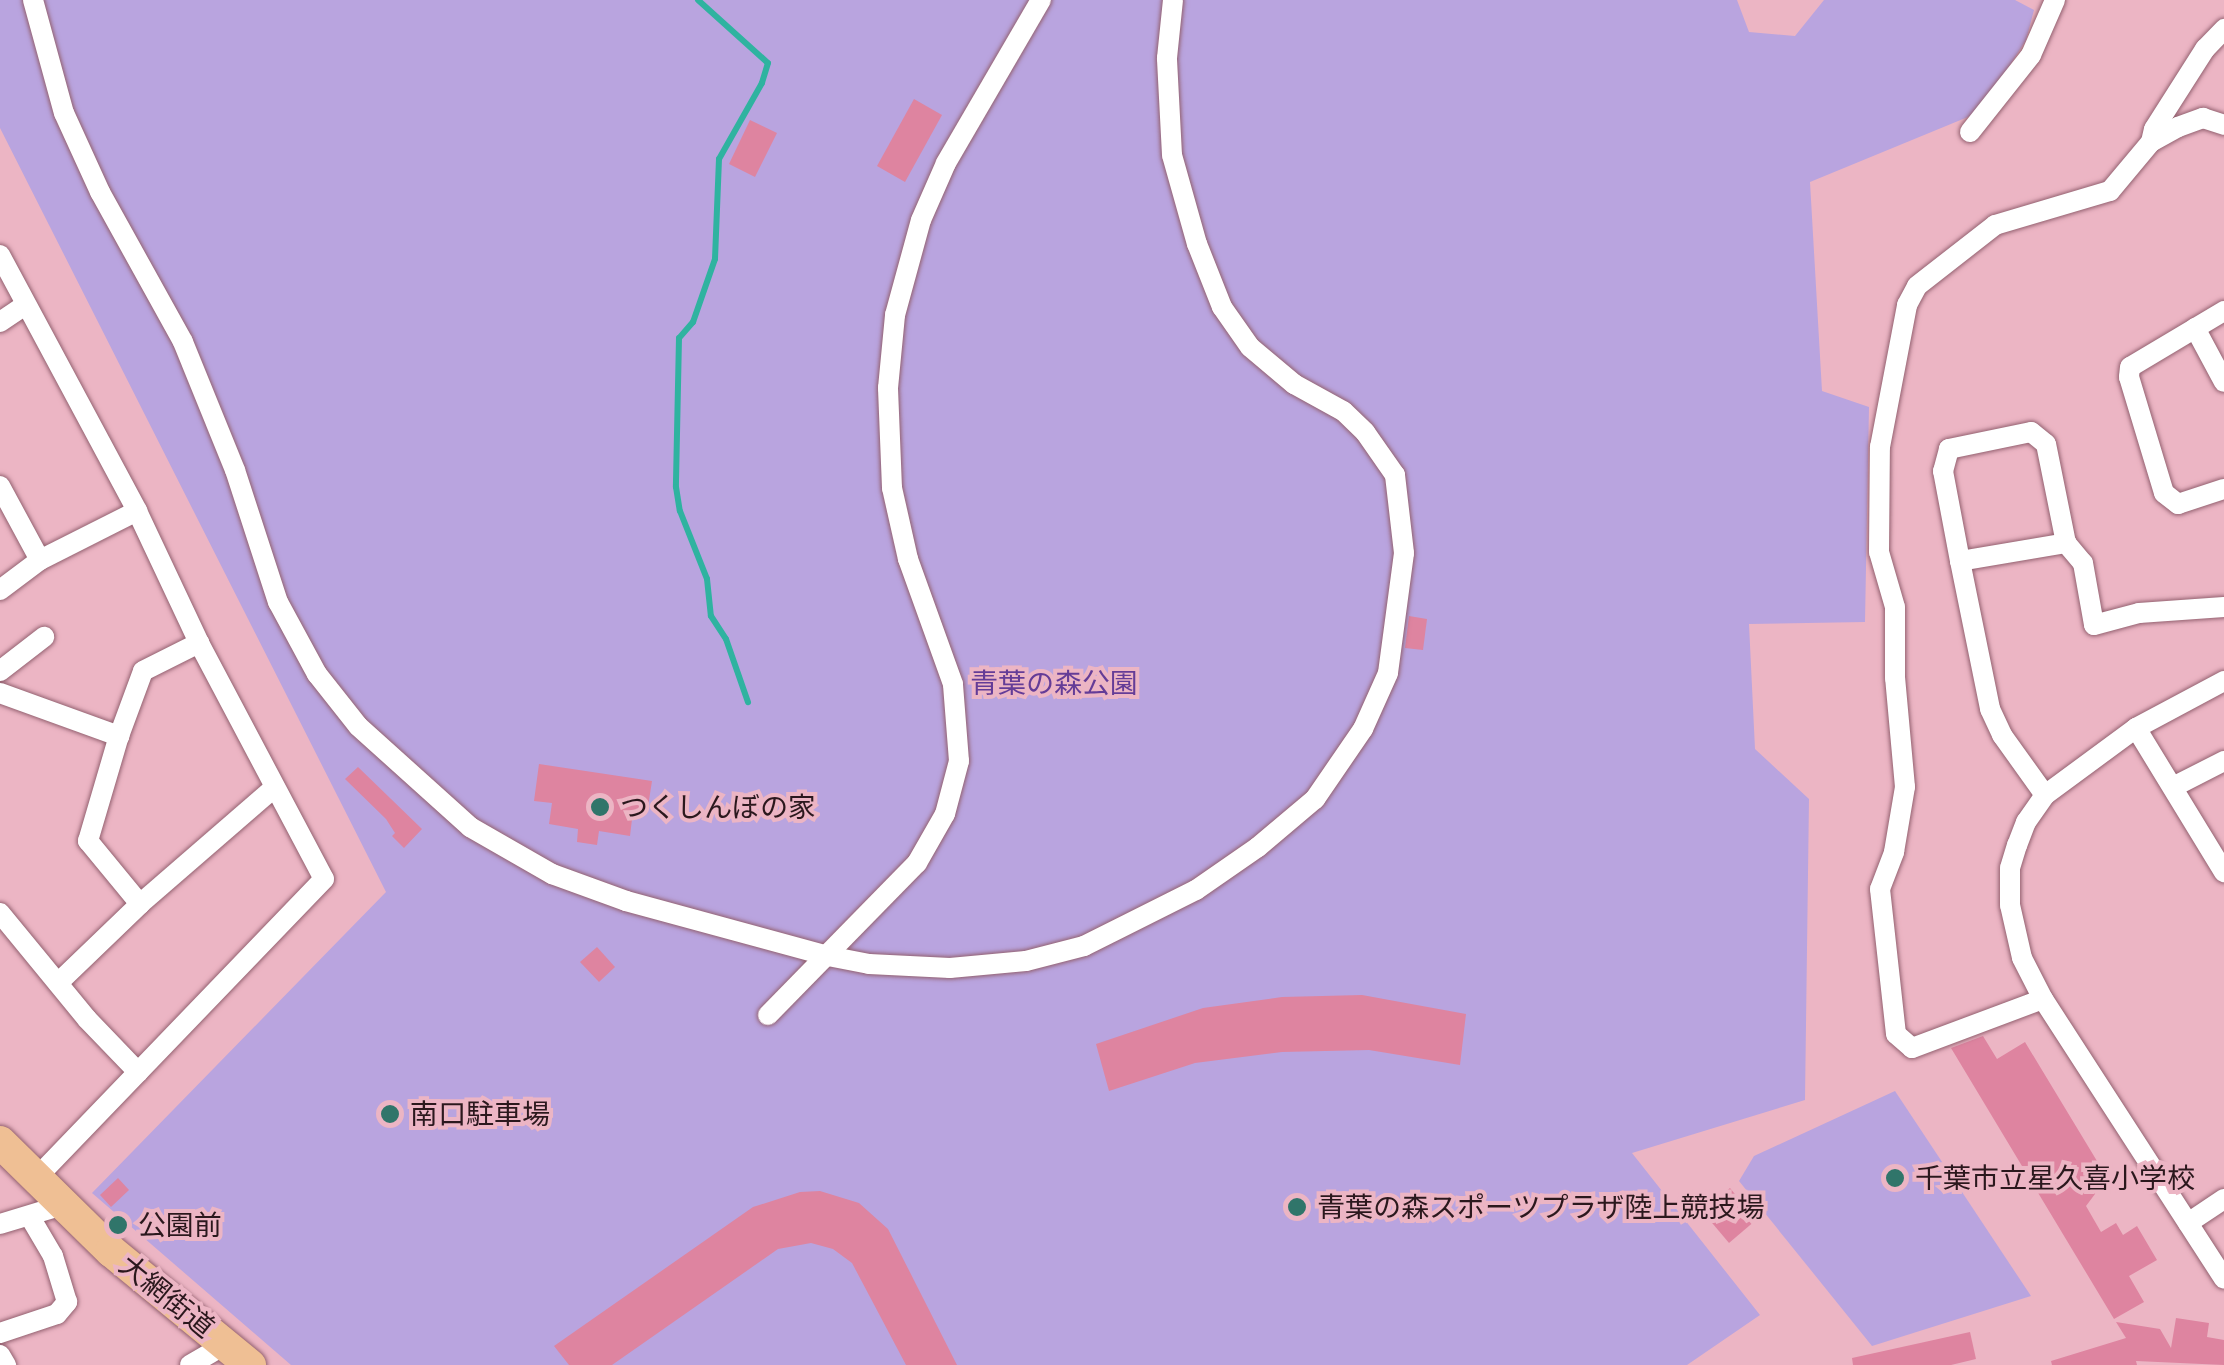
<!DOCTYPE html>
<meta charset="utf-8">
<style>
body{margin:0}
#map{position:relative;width:2224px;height:1365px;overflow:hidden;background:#ecb5c4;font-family:"Archivo Narrow","Noto Sans JP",sans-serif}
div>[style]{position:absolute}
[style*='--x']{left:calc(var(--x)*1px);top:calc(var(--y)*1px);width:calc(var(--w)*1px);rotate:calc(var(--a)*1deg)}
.green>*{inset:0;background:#b9a4df}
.stream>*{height:6px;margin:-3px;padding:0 3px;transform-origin:3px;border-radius:3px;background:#2fb3a0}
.building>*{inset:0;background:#de84a0}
.roads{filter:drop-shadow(0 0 2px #936170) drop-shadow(0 0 2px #936170)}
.street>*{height:20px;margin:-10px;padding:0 10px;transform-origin:10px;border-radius:10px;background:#fff}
.primary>*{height:32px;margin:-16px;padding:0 16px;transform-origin:16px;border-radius:16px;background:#efbf94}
.dots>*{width:28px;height:28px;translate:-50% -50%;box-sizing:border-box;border:5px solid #ecb5c4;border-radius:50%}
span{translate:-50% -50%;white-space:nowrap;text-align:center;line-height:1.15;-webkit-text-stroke:8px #ecb5c4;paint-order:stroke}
.park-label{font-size:28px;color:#643c97}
.poi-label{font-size:28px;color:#2b181d}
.left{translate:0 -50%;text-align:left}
.street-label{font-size:28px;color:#2b181d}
</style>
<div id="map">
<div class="green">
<i style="clip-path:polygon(0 0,1737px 0,1749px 32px,1795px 36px,1824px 0,2015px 0,2034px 10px,2026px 40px,1980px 112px,1810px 182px,1822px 391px,1869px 407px,1865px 622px,1749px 624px,1755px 749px,1809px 799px,1805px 1100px,1632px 1153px,1760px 1315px,1687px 1365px,291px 1365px,92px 1193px,386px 892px,0 128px)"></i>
<i style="clip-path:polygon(1895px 1091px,2031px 1296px,1872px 1346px,1739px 1181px,1754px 1156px)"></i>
</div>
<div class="stream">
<i style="--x:698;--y:0;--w:94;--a:42"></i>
<i style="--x:768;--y:63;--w:21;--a:107"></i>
<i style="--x:762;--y:83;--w:87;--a:119.5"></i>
<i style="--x:719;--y:159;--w:100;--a:92.3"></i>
<i style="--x:715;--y:259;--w:67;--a:109.2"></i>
<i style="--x:693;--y:322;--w:21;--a:131"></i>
<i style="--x:679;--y:338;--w:149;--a:91.2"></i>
<i style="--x:676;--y:487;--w:24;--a:81"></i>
<i style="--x:680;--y:511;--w:73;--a:68.3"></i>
<i style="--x:707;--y:579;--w:37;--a:84"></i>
<i style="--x:711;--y:616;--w:27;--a:57"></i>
<i style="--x:726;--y:639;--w:67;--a:70.8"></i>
</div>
<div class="building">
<i style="clip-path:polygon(914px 99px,942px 115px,905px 182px,877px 166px)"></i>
<i style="clip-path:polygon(750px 120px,777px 133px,755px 177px,729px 164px)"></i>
<i style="clip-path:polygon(1409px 616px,1427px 619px,1423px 650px,1405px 648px)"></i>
<i style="clip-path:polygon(539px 764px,652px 781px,647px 813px,633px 811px,630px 836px,599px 831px,597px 845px,577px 842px,578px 829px,549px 824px,552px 803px,534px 801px)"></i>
<i style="clip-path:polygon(358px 767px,422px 829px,404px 848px,392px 836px,395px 833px,386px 819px,345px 779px)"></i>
<i style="clip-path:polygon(597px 947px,615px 967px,599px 982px,580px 962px)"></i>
<i style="clip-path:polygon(1362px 995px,1466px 1014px,1460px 1065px,1369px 1050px,1282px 1052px,1195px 1063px,1109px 1091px,1096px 1044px,1203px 1008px,1282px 997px)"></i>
<i style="clip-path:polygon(1983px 1036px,1997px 1059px,2025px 1042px,2100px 1166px,2095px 1194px,2086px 1206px,2101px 1232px,2116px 1223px,2123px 1235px,2137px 1226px,2157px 1260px,2129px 1276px,2144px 1302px,2114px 1319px,1951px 1048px)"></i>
<i style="clip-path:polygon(118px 1178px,129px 1190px,111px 1207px,100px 1195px)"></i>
<i style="clip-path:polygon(1730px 1188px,1756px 1220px,1729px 1243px,1702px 1211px)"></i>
<i style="clip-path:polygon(820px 1191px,859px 1203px,888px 1229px,957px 1365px,906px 1365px,852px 1263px,833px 1249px,811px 1243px,778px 1249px,612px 1365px,569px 1365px,554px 1346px,753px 1207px,800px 1192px)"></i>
<i style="clip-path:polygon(2176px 1318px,2209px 1323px,2207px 1337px,2224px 1340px,2224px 1365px,2136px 1361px,2137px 1365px,2052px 1365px,2051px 1361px,2126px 1338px,2116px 1322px,2160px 1329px,2171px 1348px)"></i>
<i style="clip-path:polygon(1970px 1332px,1976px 1359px,1951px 1365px,1853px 1365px,1852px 1358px)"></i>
</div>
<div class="roads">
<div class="street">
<i style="--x:33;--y:0;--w:117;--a:74.7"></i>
<i style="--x:64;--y:113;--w:87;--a:65.5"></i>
<i style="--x:100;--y:192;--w:171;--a:61"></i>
<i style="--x:183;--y:342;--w:138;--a:67.9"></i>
<i style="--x:235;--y:470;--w:139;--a:72"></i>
<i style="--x:278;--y:602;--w:82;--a:61.6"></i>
<i style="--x:317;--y:674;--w:66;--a:51.7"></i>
<i style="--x:358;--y:726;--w:151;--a:42"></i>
<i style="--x:470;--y:827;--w:95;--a:29.8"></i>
<i style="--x:552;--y:874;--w:79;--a:20"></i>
<i style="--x:626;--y:901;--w:209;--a:15.2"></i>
<i style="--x:828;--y:956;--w:42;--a:11"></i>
<i style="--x:869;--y:964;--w:81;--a:2.8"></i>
<i style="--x:950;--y:968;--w:76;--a:-5.3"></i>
<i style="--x:1026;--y:961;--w:60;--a:-14.5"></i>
<i style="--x:1084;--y:946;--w:125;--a:-26.6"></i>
<i style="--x:1196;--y:890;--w:75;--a:-34.7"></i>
<i style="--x:1258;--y:847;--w:75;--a:-40.1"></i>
<i style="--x:1315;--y:799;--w:85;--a:-55.6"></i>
<i style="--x:1363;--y:729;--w:61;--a:-65.9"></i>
<i style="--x:1388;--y:673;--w:121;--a:-82.4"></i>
<i style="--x:1404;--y:553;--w:79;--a:-96.6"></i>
<i style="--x:1395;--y:475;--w:52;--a:-124.9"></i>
<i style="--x:1365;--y:432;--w:30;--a:-136"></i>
<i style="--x:1343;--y:411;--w:56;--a:-151.1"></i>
<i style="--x:1294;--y:384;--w:57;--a:-139.9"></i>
<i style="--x:1250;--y:347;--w:49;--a:-125"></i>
<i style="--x:1222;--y:307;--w:68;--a:-111.6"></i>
<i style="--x:1197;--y:244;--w:92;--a:-105.7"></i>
<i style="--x:1172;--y:155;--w:97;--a:-93"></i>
<i style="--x:1167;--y:58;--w:58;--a:-84.1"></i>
<i style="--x:1970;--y:132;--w:98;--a:-51.6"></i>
<i style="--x:2031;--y:55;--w:60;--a:-66.4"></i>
<i style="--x:2151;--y:142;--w:13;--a:-77"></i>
<i style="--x:2154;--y:129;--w:95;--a:-57.5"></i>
<i style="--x:2205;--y:49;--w:28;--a:-46"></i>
<i style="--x:0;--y:255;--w:290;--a:61.8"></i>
<i style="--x:137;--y:511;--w:146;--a:64.8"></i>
<i style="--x:199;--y:643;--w:267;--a:62.1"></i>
<i style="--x:324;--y:879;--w:415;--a:133.9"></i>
<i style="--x:2224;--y:311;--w:109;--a:149.2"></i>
<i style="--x:2130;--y:367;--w:10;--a:96"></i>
<i style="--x:2129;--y:377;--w:121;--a:73.2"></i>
<i style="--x:2164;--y:493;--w:18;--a:38"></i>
<i style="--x:2178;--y:504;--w:48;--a:-18.1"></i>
<i style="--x:0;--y:322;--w:30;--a:-34"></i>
<i style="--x:2195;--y:328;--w:61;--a:61.8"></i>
<i style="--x:0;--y:486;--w:84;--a:61.6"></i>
<i style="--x:2066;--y:543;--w:26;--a:50"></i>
<i style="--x:2083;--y:563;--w:63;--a:79.9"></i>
<i style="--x:2094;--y:625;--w:47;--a:-14.9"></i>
<i style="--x:2139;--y:613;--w:85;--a:-4"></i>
<i style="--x:1960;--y:561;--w:108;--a:-9.6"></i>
<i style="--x:2066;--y:543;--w:101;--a:-101.4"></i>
<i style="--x:2046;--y:444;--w:19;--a:-141"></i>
<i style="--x:2031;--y:432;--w:84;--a:168.3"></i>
<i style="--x:1949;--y:449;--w:23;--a:105"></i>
<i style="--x:1943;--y:471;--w:92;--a:79.3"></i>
<i style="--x:1960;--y:561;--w:151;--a:78.5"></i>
<i style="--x:1990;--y:709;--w:29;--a:65"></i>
<i style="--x:2002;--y:735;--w:74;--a:54.4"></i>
<i style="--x:0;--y:590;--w:50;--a:-36.9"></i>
<i style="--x:40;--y:560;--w:109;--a:-26.8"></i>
<i style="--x:0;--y:671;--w:56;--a:-37.7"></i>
<i style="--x:2224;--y:681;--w:100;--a:151.9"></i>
<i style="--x:2136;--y:728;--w:113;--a:143.6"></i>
<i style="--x:2045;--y:795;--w:33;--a:125"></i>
<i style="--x:2026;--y:822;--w:25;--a:111"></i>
<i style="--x:2017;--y:845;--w:24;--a:107"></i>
<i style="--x:2010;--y:868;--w:37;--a:90"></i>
<i style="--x:2010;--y:905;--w:54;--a:77.2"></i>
<i style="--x:2022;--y:958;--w:46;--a:62.9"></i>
<i style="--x:2043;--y:999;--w:333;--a:57.1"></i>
<i style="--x:0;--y:693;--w:127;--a:19.9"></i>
<i style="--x:2136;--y:728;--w:169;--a:58.6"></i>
<i style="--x:2173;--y:787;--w:57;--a:-27"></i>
<i style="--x:140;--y:904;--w:82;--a:-129.5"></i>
<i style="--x:88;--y:841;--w:109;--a:-73.6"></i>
<i style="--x:119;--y:736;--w:69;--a:-69.7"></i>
<i style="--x:143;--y:671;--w:63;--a:-26.6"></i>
<i style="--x:0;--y:913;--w:137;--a:50.6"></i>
<i style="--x:87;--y:1019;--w:74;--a:46.1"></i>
<i style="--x:58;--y:983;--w:114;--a:-43.9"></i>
<i style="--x:140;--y:904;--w:177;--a:-40.9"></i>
<i style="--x:2043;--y:999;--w:140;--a:159.5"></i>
<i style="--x:1912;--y:1048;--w:21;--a:-139"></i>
<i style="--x:1896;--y:1034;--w:146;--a:-96.3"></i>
<i style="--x:1880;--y:889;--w:40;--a:-69"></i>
<i style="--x:1894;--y:852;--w:66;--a:-80.4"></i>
<i style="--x:1905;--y:787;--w:109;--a:-95.2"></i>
<i style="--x:1895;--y:678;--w:71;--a:-90"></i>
<i style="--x:1895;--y:607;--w:57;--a:-106.2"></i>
<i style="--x:1879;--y:552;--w:105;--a:-89.5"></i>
<i style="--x:1880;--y:447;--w:145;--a:-79.2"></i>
<i style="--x:1907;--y:305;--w:21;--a:-62"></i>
<i style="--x:1917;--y:286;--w:99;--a:-38"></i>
<i style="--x:1995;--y:225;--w:120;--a:-16.5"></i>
<i style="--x:2110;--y:191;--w:64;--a:-50.1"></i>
<i style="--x:2151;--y:142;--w:31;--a:-29"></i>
<i style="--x:2178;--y:127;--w:27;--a:-20"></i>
<i style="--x:2203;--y:118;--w:22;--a:18"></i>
<i style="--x:768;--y:1015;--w:213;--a:-45.6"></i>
<i style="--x:917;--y:863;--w:56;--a:-60.3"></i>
<i style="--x:945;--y:814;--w:55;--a:-75.2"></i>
<i style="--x:959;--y:761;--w:77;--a:-94.5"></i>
<i style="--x:953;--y:684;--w:133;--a:-109.8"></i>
<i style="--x:908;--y:559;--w:73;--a:-102.7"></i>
<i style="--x:892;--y:488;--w:100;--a:-92.3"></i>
<i style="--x:888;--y:388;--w:73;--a:-84.5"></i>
<i style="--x:895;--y:315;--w:98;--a:-74.7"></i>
<i style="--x:921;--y:220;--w:62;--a:-66.3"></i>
<i style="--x:946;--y:163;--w:189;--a:-59.8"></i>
<i style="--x:2188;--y:1223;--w:43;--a:-33.7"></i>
<i style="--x:0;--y:1224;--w:66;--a:-16.8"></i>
<i style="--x:0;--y:1333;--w:60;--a:-18.4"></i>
<i style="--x:57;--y:1314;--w:16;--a:-50"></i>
<i style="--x:67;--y:1302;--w:48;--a:-106.9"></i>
<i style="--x:53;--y:1256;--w:45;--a:-120.5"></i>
<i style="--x:0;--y:1355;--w:12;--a:59"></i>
<i style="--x:190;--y:1365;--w:42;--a:-30.3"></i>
</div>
<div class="primary">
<i style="--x:0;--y:1142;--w:156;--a:44.5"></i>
<i style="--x:111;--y:1251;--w:180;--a:39.4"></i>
</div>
</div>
<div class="dots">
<i style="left:600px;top:807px;background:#30756a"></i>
<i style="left:390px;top:1114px;background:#30756a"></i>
<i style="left:1895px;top:1178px;background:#30756a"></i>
<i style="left:1297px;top:1207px;background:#30756a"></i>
<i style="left:118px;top:1225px;background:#30756a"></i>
</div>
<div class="park-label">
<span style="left:1054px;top:683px">青葉の森公園</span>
</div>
<div class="poi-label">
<span class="left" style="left:620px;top:807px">つくしんぼの家</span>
<span class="left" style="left:410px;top:1114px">南口駐車場</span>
<span class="left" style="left:1915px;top:1178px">千葉市立星久喜小学校</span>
<span class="left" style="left:1317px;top:1207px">青葉の森スポーツプラザ陸上競技場</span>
<span class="left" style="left:138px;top:1225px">公園前</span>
</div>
<div class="street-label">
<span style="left:167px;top:1296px;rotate:39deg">大網街道</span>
</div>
</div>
